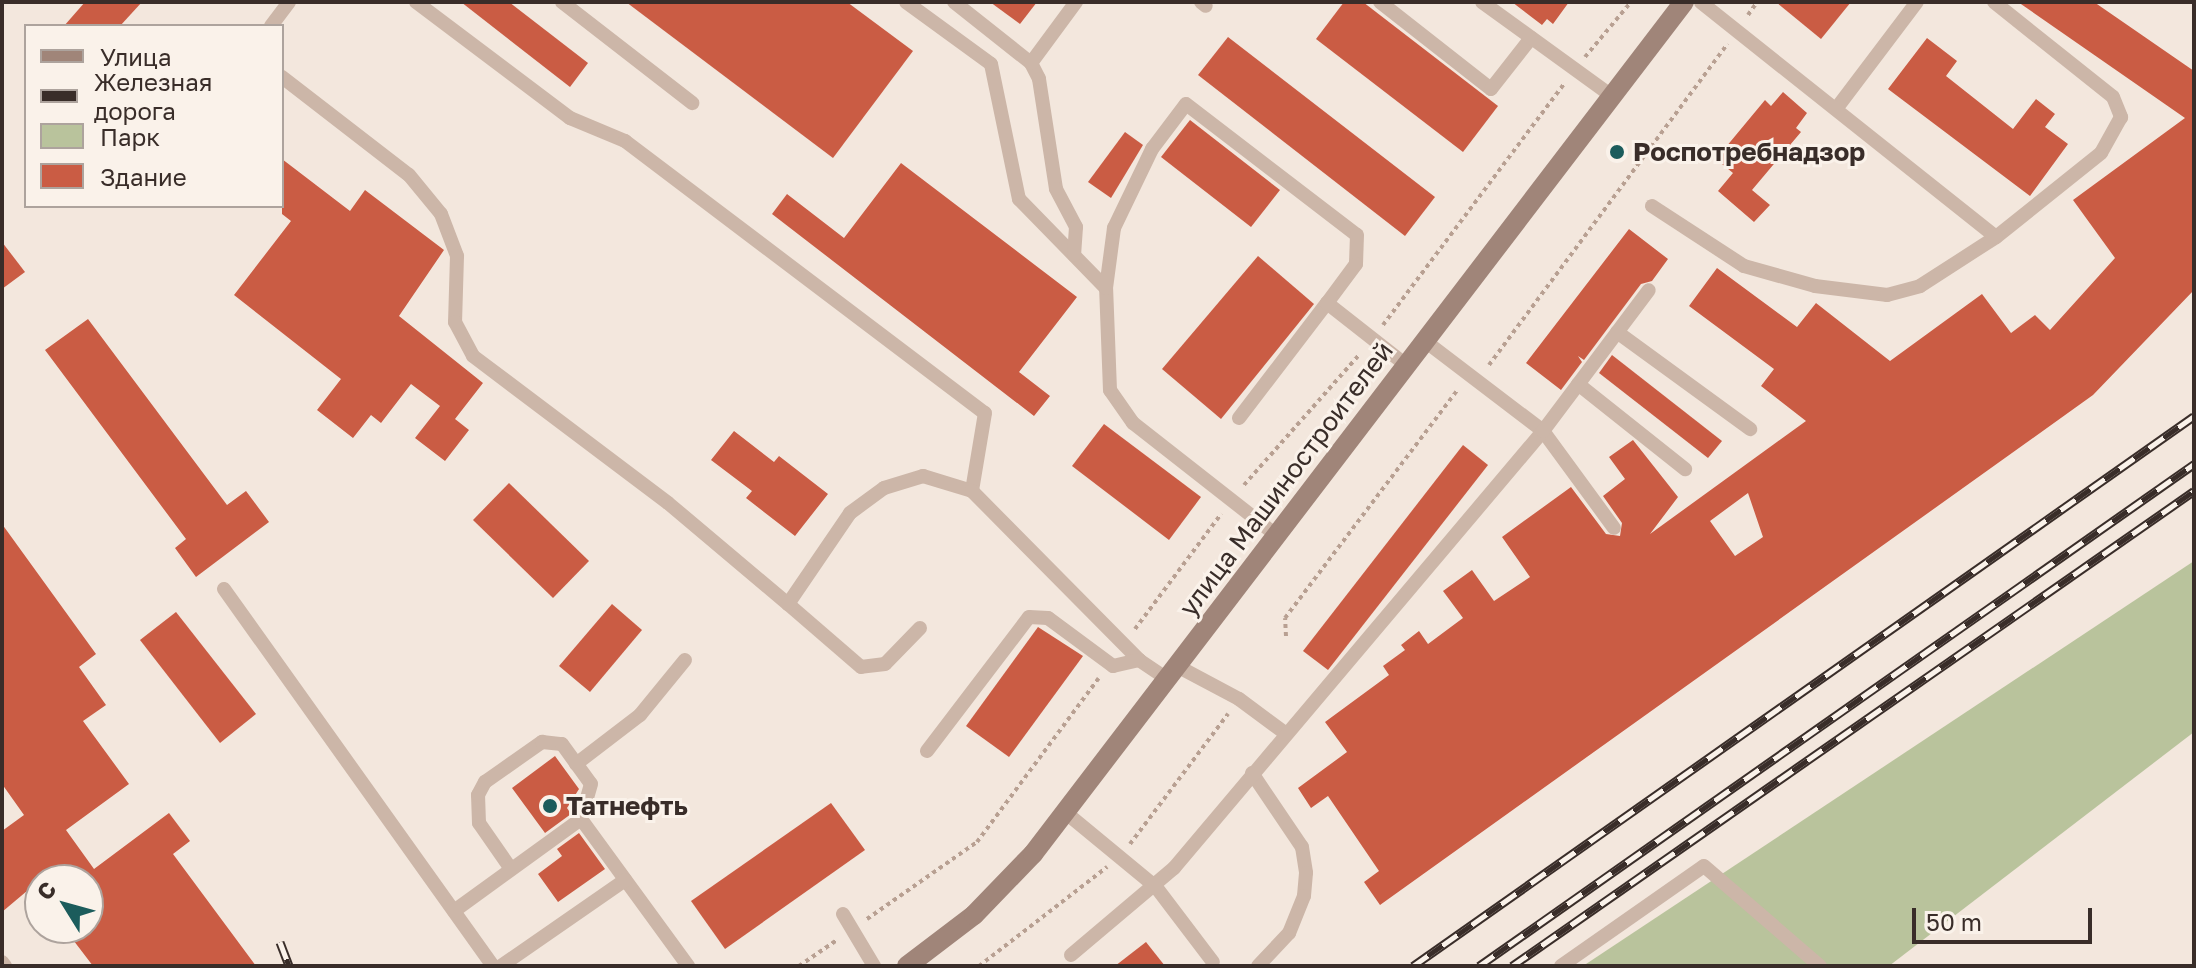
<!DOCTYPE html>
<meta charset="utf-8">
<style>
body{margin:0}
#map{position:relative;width:2196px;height:968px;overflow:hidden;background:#f3e7dd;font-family:"Golos Text",sans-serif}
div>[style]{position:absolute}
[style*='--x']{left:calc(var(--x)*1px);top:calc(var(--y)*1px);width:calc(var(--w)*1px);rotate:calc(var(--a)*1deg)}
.green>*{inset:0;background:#b9c39c}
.building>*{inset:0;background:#ca5c44}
.path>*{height:4px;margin-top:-2px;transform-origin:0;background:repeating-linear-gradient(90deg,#b8a092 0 4px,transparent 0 8px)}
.service>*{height:14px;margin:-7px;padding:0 7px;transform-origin:7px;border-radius:7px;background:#ccb6a8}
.secondary>*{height:20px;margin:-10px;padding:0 10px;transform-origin:10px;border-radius:10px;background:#a08579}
.rail>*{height:9px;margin-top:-4.5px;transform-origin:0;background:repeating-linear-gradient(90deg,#faf2ea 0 18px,#392d29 0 36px);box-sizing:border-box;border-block:2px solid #392d29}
.dots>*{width:22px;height:22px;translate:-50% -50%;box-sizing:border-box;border:4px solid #faf2ea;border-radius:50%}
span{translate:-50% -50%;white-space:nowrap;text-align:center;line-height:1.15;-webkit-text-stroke:6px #faf2ea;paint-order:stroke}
.poi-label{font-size:26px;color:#392d29;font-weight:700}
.left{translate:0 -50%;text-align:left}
.street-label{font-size:26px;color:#392d29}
.frame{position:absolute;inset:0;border:4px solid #392d29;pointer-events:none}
.legend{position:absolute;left:24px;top:24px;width:260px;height:184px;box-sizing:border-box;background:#faf2ea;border:2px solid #ada39d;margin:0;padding:10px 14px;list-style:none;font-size:24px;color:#392d29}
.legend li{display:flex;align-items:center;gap:16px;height:40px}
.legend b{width:40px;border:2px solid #ada39d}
.north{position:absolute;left:24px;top:864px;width:80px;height:80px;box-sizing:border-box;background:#faf2ea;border:2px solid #ada39d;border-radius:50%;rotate:307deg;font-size:22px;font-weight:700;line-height:32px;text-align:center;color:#392d29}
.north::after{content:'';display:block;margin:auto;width:28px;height:36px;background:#1c5c5c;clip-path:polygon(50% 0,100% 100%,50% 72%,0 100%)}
.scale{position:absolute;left:1912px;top:908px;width:180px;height:36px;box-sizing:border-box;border:4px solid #392d29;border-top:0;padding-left:10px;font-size:24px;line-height:28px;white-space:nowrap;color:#392d29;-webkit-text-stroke:6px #faf2ea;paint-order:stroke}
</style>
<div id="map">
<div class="green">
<i style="clip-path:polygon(2194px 561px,2194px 732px,1889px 966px,1583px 966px)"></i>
</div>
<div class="building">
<i style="clip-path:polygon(85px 2px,142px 2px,120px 26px,64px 26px)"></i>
<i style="clip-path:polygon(461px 2px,509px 2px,588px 63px,570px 87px)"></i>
<i style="clip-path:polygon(626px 2px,847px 2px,913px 51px,833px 158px)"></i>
<i style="clip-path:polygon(990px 2px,1037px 2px,1020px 24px)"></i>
<i style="clip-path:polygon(1344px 2px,1363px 2px,1498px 106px,1463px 152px,1316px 39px)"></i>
<i style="clip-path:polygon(1512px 2px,1569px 2px,1553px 24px,1547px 19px,1542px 25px)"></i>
<i style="clip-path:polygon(1776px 2px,1851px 2px,1821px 39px)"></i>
<i style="clip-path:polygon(evenodd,2018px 2px,2094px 2px,2194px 71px,2194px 290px,2093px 395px,1380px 905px,1364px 882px,1379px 871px,1328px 796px,1311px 808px,1298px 788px,1347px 752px,1325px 722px,1389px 675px,1383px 666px,1405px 650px,1401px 645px,1419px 631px,1428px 644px,1463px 618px,1443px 591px,1472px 570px,1494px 601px,1530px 577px,1502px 537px,1571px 487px,1606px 534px,1620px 536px,1622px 523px,1603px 496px,1625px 479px,1609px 457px,1633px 440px,1678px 497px,1650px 534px,1806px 421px,1761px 386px,1774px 369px,1689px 306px,1717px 268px,1797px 327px,1816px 303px,1890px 361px,1982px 294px,2011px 333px,2035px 315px,2050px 330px,2115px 258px,2073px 200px,2185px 118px,2018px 2px,1748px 493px,1763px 537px,1735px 556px,1710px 521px,1748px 493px)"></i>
<i style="clip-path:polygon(1228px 37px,1435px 197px,1405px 236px,1198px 75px)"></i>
<i style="clip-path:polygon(1927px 38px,1957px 61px,1946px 76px,2013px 129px,2036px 99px,2055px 114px,2045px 127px,2068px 144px,2030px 196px,1888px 89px)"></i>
<i style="clip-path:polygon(1783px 92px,1807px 113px,1796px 128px,1801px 132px,1752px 190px,1770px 205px,1754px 222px,1718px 191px,1733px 173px,1716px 159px,1765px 100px,1771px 106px)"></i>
<i style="clip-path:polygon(1190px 120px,1280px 190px,1251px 227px,1161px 157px)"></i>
<i style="clip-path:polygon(1125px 132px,1143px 145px,1111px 198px,1088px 182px)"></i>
<i style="clip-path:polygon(282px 159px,350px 211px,365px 190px,444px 250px,399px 316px,483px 383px,455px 419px,469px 430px,445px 461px,415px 438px,440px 406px,411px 384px,381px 423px,371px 415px,353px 438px,317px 410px,341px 379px,234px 295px,291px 221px,282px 214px)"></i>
<i style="clip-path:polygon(901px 163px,1077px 297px,1019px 372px,1050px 396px,1034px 416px,772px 214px,787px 194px,844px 238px)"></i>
<i style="clip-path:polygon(1629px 229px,1668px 259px,1652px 281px,1641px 284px,1584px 360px,1578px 356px,1582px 362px,1561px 390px,1526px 363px)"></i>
<i style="clip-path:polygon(2px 242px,25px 272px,2px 289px)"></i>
<i style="clip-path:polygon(1258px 256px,1314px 304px,1221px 419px,1162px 369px)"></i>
<i style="clip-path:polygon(88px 319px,227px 505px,246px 491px,269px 522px,196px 577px,175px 548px,186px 539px,45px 350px)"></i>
<i style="clip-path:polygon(1612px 355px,1722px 441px,1708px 458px,1599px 373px)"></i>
<i style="clip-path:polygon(1104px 424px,1201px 497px,1169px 540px,1072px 466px)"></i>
<i style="clip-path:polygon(734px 431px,774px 462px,779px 456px,828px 494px,795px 536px,746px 498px,752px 491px,711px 460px)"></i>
<i style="clip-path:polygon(1463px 445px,1488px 465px,1328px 670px,1303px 651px)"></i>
<i style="clip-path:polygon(509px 483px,589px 561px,553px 598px,473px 520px)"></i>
<i style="clip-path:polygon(2px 524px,96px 654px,79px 667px,106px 705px,83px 721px,129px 784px,66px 830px,94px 869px,169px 813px,190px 841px,173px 854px,256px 966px,93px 966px,64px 928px,88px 928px,88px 880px,40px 880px,2px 912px,2px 831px,24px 815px,2px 784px)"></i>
<i style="clip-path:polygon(612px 604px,642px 630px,590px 692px,559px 666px)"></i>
<i style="clip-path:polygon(176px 612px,256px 714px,220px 743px,140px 640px)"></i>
<i style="clip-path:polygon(1038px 627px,1083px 656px,1009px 757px,966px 726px)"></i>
<i style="clip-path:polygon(555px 756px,579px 789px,567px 808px,571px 814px,545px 833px,512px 788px)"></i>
<i style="clip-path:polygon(831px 803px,865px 850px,725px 949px,691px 901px)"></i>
<i style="clip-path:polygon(579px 833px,605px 869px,558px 902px,538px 874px,562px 856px,557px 849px)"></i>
<i style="clip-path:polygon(1146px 942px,1165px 966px,1115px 966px)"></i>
</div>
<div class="path">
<i style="--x:1748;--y:15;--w:16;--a:-55"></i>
<i style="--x:1585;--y:57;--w:72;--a:-50.1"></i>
<i style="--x:1383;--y:325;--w:303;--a:-53.1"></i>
<i style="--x:1489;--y:365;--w:400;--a:-53.4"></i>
<i style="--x:1244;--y:485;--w:175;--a:-48.5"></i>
<i style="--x:1135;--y:629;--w:144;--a:-53.2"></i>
<i style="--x:1286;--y:636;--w:18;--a:-93"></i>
<i style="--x:1285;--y:618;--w:287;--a:-52.9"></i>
<i style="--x:1130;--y:844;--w:163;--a:-53"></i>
<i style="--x:867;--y:919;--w:134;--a:-35"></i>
<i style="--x:977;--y:842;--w:204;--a:-53.4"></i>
<i style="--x:799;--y:966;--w:46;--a:-34.4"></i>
<i style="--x:979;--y:966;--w:162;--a:-37.7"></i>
</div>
<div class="service">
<i style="--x:416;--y:2;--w:193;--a:37"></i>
<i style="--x:570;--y:118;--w:60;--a:22.7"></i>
<i style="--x:625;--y:141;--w:451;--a:37.1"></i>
<i style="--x:985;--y:413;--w:79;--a:99.5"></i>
<i style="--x:562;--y:2;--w:165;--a:37.8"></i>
<i style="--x:906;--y:2;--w:105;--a:36.1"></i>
<i style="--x:991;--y:64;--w:138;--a:78.3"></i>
<i style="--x:1019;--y:199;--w:124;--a:45.7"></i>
<i style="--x:954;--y:2;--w:98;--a:38.4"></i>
<i style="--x:1031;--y:63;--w:18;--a:63"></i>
<i style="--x:1039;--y:79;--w:111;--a:81.2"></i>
<i style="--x:1056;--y:189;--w:43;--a:62.2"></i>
<i style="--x:1076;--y:227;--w:28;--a:94"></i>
<i style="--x:1201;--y:2;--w:6;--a:39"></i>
<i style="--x:1380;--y:2;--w:141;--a:38.1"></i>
<i style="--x:1491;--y:89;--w:65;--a:-51.9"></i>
<i style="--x:1482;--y:2;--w:160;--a:35.9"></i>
<i style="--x:1994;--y:2;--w:152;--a:38.6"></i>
<i style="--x:2113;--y:97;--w:22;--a:68"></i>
<i style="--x:2121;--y:117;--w:41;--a:119.1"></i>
<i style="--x:2101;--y:153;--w:134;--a:141.3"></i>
<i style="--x:271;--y:26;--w:30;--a:-53"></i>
<i style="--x:1031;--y:63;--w:76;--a:-53.6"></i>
<i style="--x:282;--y:77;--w:160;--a:37.7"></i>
<i style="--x:409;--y:175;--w:50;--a:50.6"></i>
<i style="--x:441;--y:214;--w:45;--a:69.1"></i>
<i style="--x:457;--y:256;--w:66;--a:91.7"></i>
<i style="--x:455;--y:322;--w:38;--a:62"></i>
<i style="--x:473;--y:356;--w:244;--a:37"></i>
<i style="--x:668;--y:503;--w:157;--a:40.1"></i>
<i style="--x:1836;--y:109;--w:134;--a:-52.9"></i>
<i style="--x:1652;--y:206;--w:110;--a:33.1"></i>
<i style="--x:1744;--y:266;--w:74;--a:15.7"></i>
<i style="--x:1815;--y:286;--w:73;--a:7.1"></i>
<i style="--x:1887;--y:295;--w:34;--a:-15"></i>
<i style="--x:1920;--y:286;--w:90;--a:-32.8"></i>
<i style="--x:1996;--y:237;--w:377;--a:-141.5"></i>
<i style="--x:1617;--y:332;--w:165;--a:36.1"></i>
<i style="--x:1425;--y:341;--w:148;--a:37.3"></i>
<i style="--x:1543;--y:431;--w:120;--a:53.8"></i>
<i style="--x:1578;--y:384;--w:137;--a:38.5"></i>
<i style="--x:1239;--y:418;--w:145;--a:-52.6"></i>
<i style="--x:1327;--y:303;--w:100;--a:38.1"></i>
<i style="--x:1276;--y:535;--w:182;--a:-141.9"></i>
<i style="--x:1133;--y:423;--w:40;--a:-124.9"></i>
<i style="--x:1110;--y:390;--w:102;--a:-92.2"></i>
<i style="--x:1106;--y:288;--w:61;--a:-82.4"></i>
<i style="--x:1114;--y:228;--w:88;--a:-64.3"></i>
<i style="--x:1152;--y:149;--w:56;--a:-52.9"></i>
<i style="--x:1186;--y:104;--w:215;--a:37.5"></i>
<i style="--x:1357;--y:235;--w:29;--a:92"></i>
<i style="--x:1356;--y:264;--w:49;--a:126.6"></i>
<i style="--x:224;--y:589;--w:463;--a:54.5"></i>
<i style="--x:920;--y:628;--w:50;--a:134.2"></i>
<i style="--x:885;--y:664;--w:24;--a:173"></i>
<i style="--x:861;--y:667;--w:96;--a:-139.2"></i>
<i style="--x:788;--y:604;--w:110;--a:-55.7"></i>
<i style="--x:850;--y:513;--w:42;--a:-36.3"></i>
<i style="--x:884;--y:488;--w:41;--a:-17.1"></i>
<i style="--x:923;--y:476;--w:51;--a:17"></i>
<i style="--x:972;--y:491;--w:238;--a:45.3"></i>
<i style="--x:1139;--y:660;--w:34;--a:34"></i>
<i style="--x:1177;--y:666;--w:70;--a:28"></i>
<i style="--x:1239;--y:699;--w:57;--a:36.5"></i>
<i style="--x:927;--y:751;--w:168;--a:-52.7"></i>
<i style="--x:1029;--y:617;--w:19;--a:3"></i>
<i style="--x:1048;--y:618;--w:81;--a:36.4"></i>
<i style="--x:1113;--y:666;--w:27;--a:-13"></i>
<i style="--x:576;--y:764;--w:81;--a:-37.4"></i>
<i style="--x:640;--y:715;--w:71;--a:-50.7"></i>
<i style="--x:1252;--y:773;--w:89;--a:56"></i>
<i style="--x:1302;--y:847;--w:26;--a:81"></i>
<i style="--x:1306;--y:873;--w:23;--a:95"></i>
<i style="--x:1304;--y:896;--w:40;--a:112"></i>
<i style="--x:1289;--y:933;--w:45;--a:133.2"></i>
<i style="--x:1065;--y:812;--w:118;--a:39.5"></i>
<i style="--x:1156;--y:887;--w:94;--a:52.8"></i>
<i style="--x:511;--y:869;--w:56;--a:-124.8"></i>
<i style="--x:479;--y:823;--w:28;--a:-92"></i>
<i style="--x:478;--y:795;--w:15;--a:-62"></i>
<i style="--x:485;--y:782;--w:70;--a:-35.1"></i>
<i style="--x:542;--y:742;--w:20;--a:6"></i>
<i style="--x:562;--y:744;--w:49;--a:54.1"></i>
<i style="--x:591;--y:784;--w:36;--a:106"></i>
<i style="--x:454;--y:911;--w:157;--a:-35.9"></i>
<i style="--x:581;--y:819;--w:182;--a:53.9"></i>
<i style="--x:843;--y:914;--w:61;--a:59.2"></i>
<i style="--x:1071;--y:955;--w:135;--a:-40.2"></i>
<i style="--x:1174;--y:868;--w:572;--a:-49.82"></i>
<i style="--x:1543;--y:431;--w:176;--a:-53.1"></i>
<i style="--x:2;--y:962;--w:5;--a:53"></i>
<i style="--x:501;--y:966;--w:151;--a:-34.7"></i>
<i style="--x:1561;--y:966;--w:174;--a:-35"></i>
<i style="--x:1704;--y:866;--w:153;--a:40.8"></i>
</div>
<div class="secondary">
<i style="--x:907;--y:966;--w:84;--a:-37.3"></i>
<i style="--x:974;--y:915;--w:85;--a:-46"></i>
<i style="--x:1033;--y:854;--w:1072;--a:-52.62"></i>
</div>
<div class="rail">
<i style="--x:280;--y:942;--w:26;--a:69"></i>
<i style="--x:1413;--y:966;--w:955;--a:-35.15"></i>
<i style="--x:1479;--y:966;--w:874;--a:-35.07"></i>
<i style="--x:1512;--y:966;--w:831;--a:-34.86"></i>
</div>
<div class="dots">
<i style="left:1617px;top:152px;background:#1c5c5c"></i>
<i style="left:550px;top:806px;background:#1c5c5c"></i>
</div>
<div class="poi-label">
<span class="left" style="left:1633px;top:152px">Роспотребнадзор</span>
<span class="left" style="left:566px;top:806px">Татнефть</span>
</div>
<div class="street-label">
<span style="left:1286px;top:479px;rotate:-53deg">улица Машиностроителей</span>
</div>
<div class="frame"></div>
<ul class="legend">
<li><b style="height:10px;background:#a08579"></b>Улица</li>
<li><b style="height:10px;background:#392d29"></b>Железная дорога</li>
<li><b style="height:22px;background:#b9c39c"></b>Парк</li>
<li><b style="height:22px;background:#ca5c44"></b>Здание</li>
</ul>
<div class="north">С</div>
<div class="scale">50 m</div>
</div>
